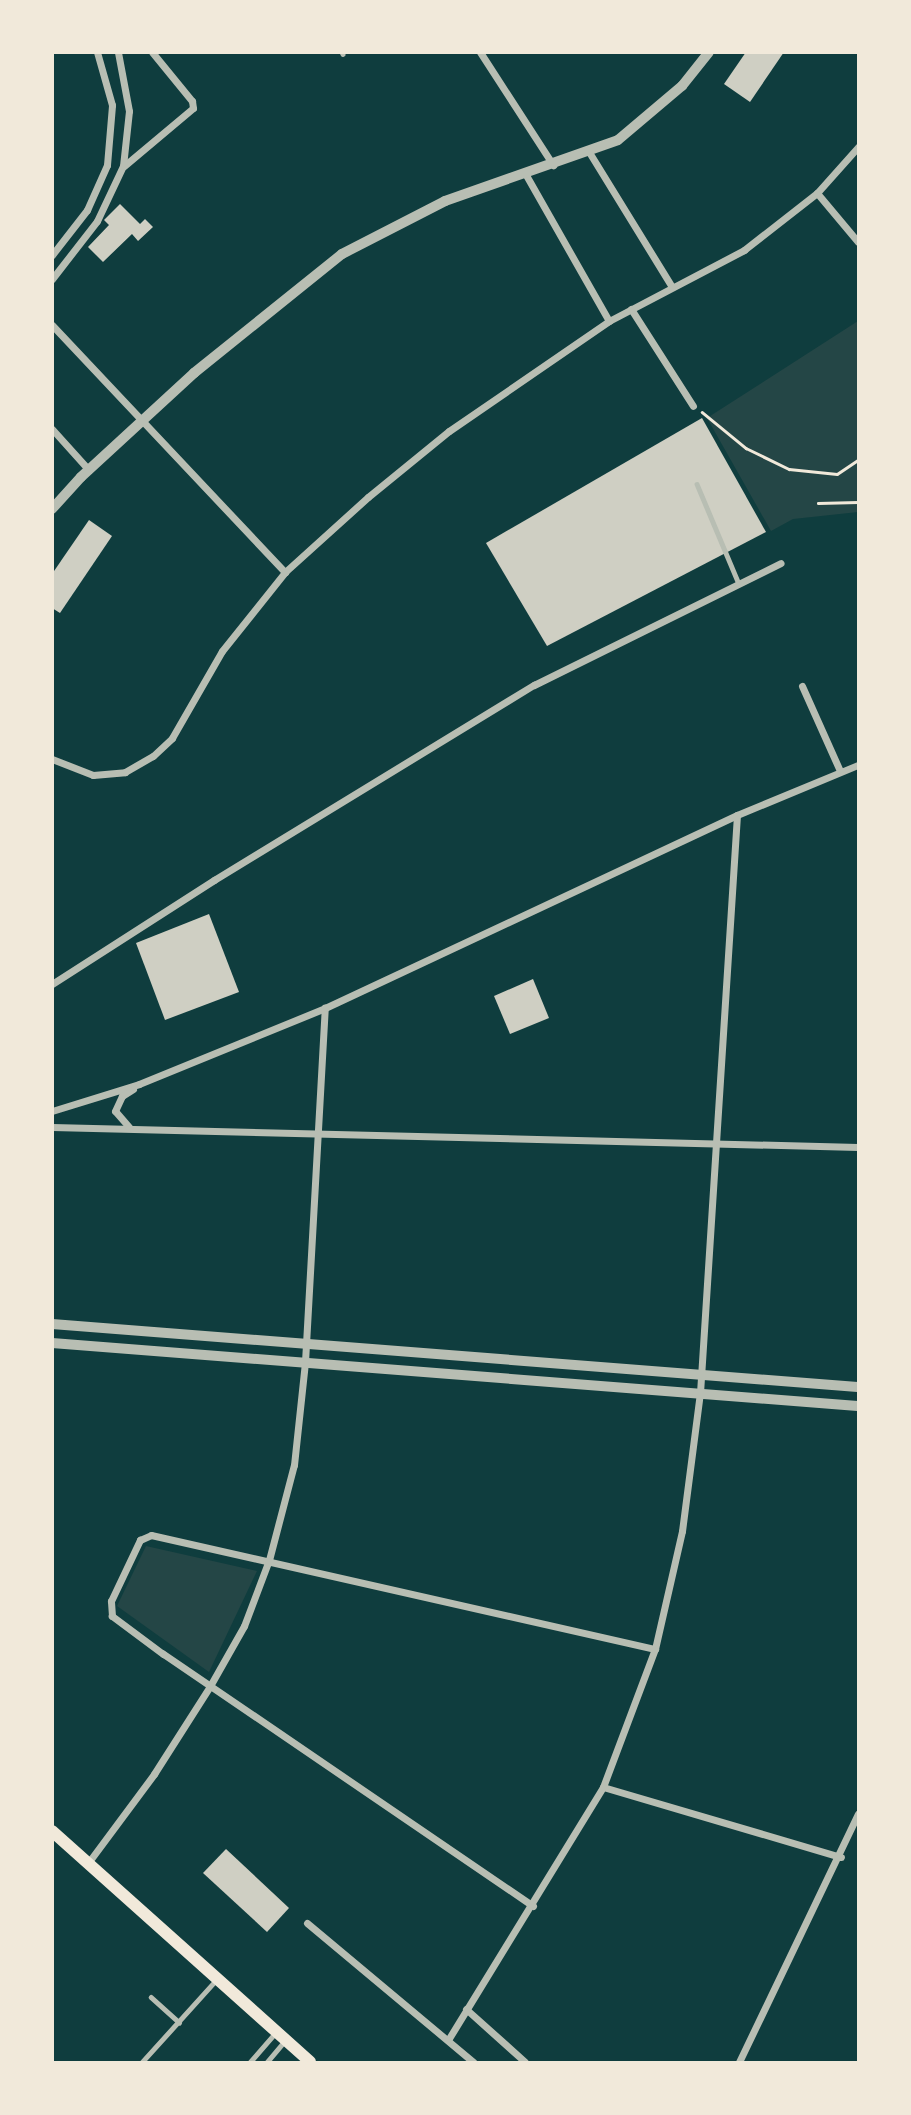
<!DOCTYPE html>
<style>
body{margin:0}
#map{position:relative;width:911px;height:2115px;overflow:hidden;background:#0f3d3e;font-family:Inter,sans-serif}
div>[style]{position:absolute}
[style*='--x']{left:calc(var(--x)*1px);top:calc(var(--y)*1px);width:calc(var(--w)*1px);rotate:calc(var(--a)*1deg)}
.green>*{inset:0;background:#244646}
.building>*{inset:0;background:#cfcfc3}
.path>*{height:2.5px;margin:-1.25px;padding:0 1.25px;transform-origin:1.25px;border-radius:1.25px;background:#f1e9da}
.service>*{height:4.5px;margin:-2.25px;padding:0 2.25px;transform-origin:2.25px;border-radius:2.25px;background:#b8beb3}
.minor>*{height:7px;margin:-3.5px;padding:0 3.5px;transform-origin:3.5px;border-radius:3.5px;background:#b8beb3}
.tertiary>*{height:10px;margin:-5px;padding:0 5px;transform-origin:5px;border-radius:5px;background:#b8beb3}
.secondary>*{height:12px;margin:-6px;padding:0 6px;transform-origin:6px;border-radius:6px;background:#f1e9da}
span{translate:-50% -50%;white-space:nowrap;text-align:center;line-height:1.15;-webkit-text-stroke:5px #f1e9da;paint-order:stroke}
.frame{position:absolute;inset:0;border:54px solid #f1e9da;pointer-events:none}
</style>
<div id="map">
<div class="green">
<i style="clip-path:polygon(858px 321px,858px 512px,793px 519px,771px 531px,707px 418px)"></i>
<i style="clip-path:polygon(146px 1546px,257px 1571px,209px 1672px,117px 1606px)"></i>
</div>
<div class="building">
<i style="clip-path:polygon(746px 52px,784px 52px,750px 102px,724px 84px)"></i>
<i style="clip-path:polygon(120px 204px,140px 224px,145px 219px,153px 227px,138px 241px,132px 234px,103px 262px,88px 247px,109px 225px,104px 220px)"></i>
<i style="clip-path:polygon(702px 418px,766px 532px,547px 646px,486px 543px)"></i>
<i style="clip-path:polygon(89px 520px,112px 536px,60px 613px,52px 608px,52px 574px)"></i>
<i style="clip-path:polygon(209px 914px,239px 992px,165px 1020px,136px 943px)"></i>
<i style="clip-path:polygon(533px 979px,549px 1018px,510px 1034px,494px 996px)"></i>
<i style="clip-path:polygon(226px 1849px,289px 1908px,267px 1932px,203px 1873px)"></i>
</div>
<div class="path">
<i style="--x:702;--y:412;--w:57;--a:39.3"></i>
<i style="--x:746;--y:448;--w:48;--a:26"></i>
<i style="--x:789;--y:469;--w:48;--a:5.9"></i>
<i style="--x:837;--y:474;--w:25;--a:-34"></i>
<i style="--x:818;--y:503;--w:40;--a:-1.4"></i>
</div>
<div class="service">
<i style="--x:342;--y:52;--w:2;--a:63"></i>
<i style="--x:697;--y:484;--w:108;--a:67.2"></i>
<i style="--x:151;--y:1997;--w:38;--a:42"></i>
<i style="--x:142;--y:2062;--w:110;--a:-47.9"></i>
<i style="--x:250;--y:2062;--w:38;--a:-49"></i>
<i style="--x:267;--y:2062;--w:26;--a:-50"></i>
</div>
<div class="minor">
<i style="--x:480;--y:52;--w:135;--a:57.1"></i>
<i style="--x:589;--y:152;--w:158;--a:58.4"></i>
<i style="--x:124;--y:166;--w:90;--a:-40"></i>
<i style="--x:193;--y:108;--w:7;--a:-98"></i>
<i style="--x:192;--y:101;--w:63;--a:-129.2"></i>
<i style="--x:526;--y:175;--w:168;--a:60.4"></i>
<i style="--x:817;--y:193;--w:64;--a:50.1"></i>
<i style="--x:52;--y:255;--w:57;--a:-52.1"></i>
<i style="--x:87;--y:210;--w:49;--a:-66"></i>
<i style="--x:107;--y:165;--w:60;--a:-85.2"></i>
<i style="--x:112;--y:105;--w:55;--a:-105.8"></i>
<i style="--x:52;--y:279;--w:73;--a:-52.2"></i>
<i style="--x:97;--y:221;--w:61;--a:-64.7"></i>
<i style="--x:123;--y:166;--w:55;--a:-83.8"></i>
<i style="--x:129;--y:111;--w:60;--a:-100.6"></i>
<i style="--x:631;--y:309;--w:115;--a:57.4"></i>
<i style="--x:52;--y:325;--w:340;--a:46.7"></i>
<i style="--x:52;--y:429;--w:54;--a:48"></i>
<i style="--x:802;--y:686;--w:93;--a:65.9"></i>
<i style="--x:52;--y:759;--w:44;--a:21.3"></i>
<i style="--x:93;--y:775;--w:32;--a:-5"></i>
<i style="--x:125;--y:772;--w:32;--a:-30"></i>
<i style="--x:153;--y:756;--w:26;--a:-43"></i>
<i style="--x:172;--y:738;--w:100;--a:-60.1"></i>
<i style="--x:222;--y:651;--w:101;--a:-51.4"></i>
<i style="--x:285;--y:572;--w:112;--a:-42.1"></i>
<i style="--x:368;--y:497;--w:104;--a:-39.2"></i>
<i style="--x:449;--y:431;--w:194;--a:-34.5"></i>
<i style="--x:609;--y:321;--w:153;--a:-27.7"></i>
<i style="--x:744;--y:250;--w:93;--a:-38"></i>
<i style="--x:817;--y:193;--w:62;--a:-48.3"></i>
<i style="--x:52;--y:984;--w:193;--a:-32.7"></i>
<i style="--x:214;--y:880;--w:375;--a:-31.4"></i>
<i style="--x:534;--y:685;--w:275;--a:-26.3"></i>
<i style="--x:52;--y:1111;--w:91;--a:-17.2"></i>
<i style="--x:139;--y:1084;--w:201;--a:-22.2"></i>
<i style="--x:325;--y:1008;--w:455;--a:-25.1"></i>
<i style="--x:737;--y:815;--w:131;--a:-22.5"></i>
<i style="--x:52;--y:1127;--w:806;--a:1.42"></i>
<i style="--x:129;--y:1127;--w:21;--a:-131"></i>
<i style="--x:115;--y:1111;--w:17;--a:-65"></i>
<i style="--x:122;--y:1096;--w:13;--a:-32"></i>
<i style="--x:603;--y:1787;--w:248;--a:16.4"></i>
<i style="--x:88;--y:1863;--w:111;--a:-53.4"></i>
<i style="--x:154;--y:1774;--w:104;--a:-57.5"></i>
<i style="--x:210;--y:1686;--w:69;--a:-60.5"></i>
<i style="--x:244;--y:1626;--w:71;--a:-69.3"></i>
<i style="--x:269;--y:1560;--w:98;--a:-75.3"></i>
<i style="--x:294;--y:1465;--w:104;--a:-83.9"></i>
<i style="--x:305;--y:1362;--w:355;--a:-86.8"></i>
<i style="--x:533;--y:1906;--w:448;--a:-145.7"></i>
<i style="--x:163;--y:1654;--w:64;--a:-143.3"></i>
<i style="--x:112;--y:1616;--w:15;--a:-94"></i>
<i style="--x:111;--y:1601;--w:68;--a:-64.6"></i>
<i style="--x:140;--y:1540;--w:12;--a:-24"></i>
<i style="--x:151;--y:1535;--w:517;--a:12.75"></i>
<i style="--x:307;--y:1923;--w:217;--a:39.9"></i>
<i style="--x:466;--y:2009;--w:79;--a:41.9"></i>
<i style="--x:448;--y:2040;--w:297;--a:-58.5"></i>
<i style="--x:603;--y:1787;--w:147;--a:-69.4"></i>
<i style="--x:655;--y:1649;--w:121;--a:-77.1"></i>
<i style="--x:682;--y:1531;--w:139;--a:-82.6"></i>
<i style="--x:700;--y:1393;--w:579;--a:-86.34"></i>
<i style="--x:739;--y:2062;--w:275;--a:-64.4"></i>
</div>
<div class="tertiary">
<i style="--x:52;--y:509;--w:43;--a:-47.8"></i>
<i style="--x:81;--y:477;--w:154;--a:-42.6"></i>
<i style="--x:194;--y:373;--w:190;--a:-38.8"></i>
<i style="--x:342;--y:254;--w:116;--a:-27.2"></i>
<i style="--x:445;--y:201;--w:183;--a:-19.4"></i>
<i style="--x:618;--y:140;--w:84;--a:-40.2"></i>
<i style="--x:682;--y:86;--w:43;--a:-51.5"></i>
<i style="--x:52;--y:1324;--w:808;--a:4.47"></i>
<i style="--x:52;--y:1343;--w:808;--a:4.47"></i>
</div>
<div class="secondary">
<i style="--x:52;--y:1831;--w:346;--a:41.8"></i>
</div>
<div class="frame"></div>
</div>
